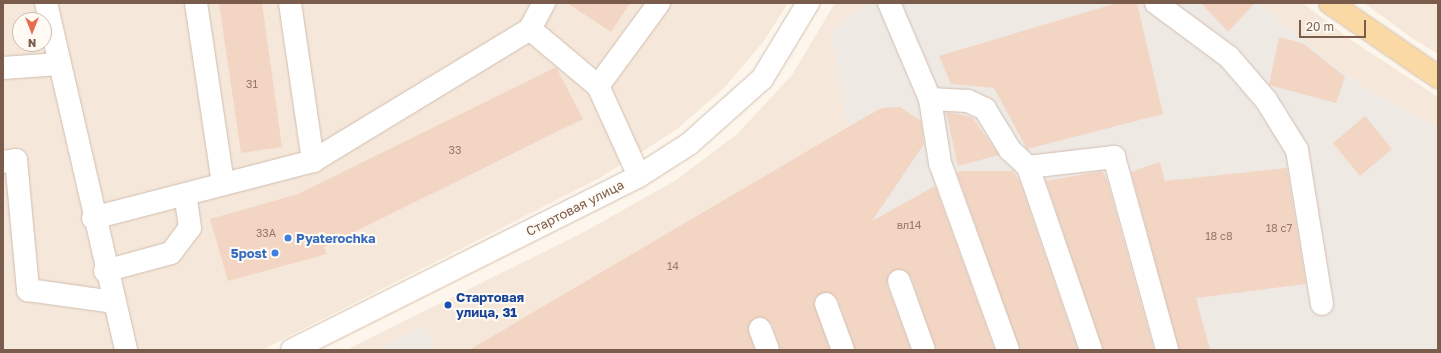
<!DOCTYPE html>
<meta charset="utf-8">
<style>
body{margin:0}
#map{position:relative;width:1441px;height:353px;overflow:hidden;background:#fdf6ec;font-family:"Golos Text",sans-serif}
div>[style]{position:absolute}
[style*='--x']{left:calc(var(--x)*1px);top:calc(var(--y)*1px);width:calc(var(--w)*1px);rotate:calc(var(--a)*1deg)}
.residential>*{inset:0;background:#f5e8da}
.industrial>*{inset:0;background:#efe9e4}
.building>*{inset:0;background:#f3d5c3}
.roads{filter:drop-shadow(0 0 1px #d1beb0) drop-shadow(0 0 1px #d1beb0)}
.minor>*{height:22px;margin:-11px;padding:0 11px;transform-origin:11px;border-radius:11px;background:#fff}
.major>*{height:22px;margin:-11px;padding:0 11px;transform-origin:11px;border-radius:11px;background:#fbd9a5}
.dots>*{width:11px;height:11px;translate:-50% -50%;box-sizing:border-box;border:2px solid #fffaf3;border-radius:50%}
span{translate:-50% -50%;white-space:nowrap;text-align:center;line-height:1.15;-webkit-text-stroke:4px #fffaf3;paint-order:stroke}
.number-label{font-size:11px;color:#987a6a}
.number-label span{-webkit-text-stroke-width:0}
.street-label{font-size:13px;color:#7a5c4d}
.shop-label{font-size:13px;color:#366cbe;font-weight:700}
.left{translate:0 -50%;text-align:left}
.right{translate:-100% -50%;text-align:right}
.transit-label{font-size:13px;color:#164399;font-weight:700}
.frame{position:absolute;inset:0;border:4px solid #7a5c4d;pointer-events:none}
.north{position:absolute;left:12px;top:12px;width:40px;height:40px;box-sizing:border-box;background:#fffaf3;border:1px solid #cabbb1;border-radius:50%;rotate:180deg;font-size:11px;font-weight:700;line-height:16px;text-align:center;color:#7a5c4d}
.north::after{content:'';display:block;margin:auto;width:14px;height:18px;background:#e76f51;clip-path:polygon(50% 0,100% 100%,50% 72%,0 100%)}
.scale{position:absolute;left:1299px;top:20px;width:67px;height:18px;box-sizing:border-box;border:2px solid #7a5c4d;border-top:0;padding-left:5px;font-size:12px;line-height:14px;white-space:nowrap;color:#7a5c4d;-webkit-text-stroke:3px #fffaf3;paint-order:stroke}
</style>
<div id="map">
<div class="residential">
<i style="clip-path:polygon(evenodd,3px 3px,788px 3px,764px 41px,724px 88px,676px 130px,600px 178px,262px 350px,3px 350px,3px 3px,20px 20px,44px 20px,44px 44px,20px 44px,20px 20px)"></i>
<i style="clip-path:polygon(835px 3px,868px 3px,831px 31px,848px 130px,469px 350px,437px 350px,423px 327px,377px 350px,346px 350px,584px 232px,676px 180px,737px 134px,792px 75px)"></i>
<i style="clip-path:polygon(1257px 3px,1303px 3px,1351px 40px,1438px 97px,1438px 129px,1347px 76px)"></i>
<i style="clip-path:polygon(1364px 3px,1438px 3px,1438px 54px,1412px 38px)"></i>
</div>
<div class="industrial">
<i style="clip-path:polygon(868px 3px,1257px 3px,1347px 76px,1438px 129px,1438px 350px,469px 350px,848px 130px,831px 31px)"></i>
<i style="clip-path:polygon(423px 327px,437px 350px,377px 350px)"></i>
</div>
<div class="building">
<i style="clip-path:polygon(219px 3px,262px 3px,282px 147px,241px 153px)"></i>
<i style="clip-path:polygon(567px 3px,630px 3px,611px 32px)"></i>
<i style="clip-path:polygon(1117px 3px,1137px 3px,1163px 114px,1027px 149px,994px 88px,951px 84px,939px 56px)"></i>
<i style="clip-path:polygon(1201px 3px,1255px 3px,1228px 32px)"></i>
<i style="clip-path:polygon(1279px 37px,1304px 44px,1345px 77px,1336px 103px,1269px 85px)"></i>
<i style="clip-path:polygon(556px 67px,583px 119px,324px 247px,327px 254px,228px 281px,210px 219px,298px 194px)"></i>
<i style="clip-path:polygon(900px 107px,921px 121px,924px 144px,872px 221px,935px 186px,995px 350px,936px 350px,911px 277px,901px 269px,889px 273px,887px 285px,911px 350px,855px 350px,838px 300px,828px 292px,817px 296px,814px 302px,830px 350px,780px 350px,772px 324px,762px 317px,755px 318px,748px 327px,755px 350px,469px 350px,867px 116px,882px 108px)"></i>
<i style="clip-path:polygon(946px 112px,972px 117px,999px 155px,958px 166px)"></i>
<i style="clip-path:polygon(1365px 116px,1392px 149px,1360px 176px,1333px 143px)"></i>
<i style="clip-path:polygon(1160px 162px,1165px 181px,1287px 168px,1306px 284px,1196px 298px,1210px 350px,1179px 350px,1131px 172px)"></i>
<i style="clip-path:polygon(960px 171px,1013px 171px,1019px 180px,1078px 350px,1020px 350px,957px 173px)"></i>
<i style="clip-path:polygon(1102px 171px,1107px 180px,1154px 350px,1103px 350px,1046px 181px)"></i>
</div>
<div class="roads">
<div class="minor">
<i style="--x:46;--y:3;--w:356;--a:77"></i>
<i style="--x:196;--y:3;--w:183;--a:81.5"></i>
<i style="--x:290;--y:3;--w:160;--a:81.7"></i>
<i style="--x:889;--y:3;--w:104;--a:66.9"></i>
<i style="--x:930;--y:99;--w:65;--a:81.1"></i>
<i style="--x:940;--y:163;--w:199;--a:70"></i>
<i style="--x:1156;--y:3;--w:91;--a:36.5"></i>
<i style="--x:1229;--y:57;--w:57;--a:49.3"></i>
<i style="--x:1266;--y:100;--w:59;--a:58.2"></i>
<i style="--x:1297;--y:150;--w:156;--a:80.8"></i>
<i style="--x:530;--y:29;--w:89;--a:40"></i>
<i style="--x:3;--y:68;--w:56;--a:-4.1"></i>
<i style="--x:930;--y:99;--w:38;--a:3"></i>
<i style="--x:968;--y:101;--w:19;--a:25"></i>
<i style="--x:985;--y:109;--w:48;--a:58.6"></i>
<i style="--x:1010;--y:150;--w:25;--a:43"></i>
<i style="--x:1028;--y:167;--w:194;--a:71"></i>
<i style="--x:3;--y:162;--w:13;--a:-9"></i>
<i style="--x:16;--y:160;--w:131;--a:84.7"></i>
<i style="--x:28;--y:290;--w:86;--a:8"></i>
<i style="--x:1028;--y:167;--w:87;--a:-6.6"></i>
<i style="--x:1114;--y:157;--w:200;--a:74.6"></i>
<i style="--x:639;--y:176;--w:99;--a:-114.5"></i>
<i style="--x:598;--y:86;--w:103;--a:-53.7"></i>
<i style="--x:93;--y:218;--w:227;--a:-14.5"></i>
<i style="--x:313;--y:161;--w:254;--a:-31.3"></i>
<i style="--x:530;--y:29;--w:30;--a:-62"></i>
<i style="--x:105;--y:271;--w:68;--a:-15.3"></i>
<i style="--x:171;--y:253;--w:31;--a:-53"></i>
<i style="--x:190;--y:228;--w:34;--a:-98"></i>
<i style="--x:899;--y:281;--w:73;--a:70.1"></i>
<i style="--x:826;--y:304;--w:49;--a:69.7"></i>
<i style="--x:760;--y:329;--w:22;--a:69"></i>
<i style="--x:292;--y:350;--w:388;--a:-26.6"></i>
<i style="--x:639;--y:176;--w:59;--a:-32.6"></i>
<i style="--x:689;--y:144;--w:98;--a:-41.7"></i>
<i style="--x:762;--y:79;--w:89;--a:-58.8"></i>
</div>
<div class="major">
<i style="--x:1330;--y:3;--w:131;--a:34.4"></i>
</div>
</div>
<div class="dots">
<i style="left:288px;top:238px;background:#3f7fe0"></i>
<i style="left:275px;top:253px;background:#3f7fe0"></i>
<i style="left:448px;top:305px;background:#1a4fb4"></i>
</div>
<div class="number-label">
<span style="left:252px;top:84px">31</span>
<span style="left:455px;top:150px">33</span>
<span style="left:909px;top:225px">вл14</span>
<span style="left:1279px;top:228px">18 с7</span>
<span style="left:266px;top:233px">33А</span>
<span style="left:1219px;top:236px">18 с8</span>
<span style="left:673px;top:266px">14</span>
</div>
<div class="street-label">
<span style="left:575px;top:208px;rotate:-27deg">Стартовая улица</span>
</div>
<div class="shop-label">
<span class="left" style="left:296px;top:238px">Pyaterochka</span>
<span class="right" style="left:267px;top:253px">5post</span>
</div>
<div class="transit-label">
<span class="left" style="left:456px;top:305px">Стартовая<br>улица, 31</span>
</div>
<div class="frame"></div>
<div class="north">N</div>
<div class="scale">20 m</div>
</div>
